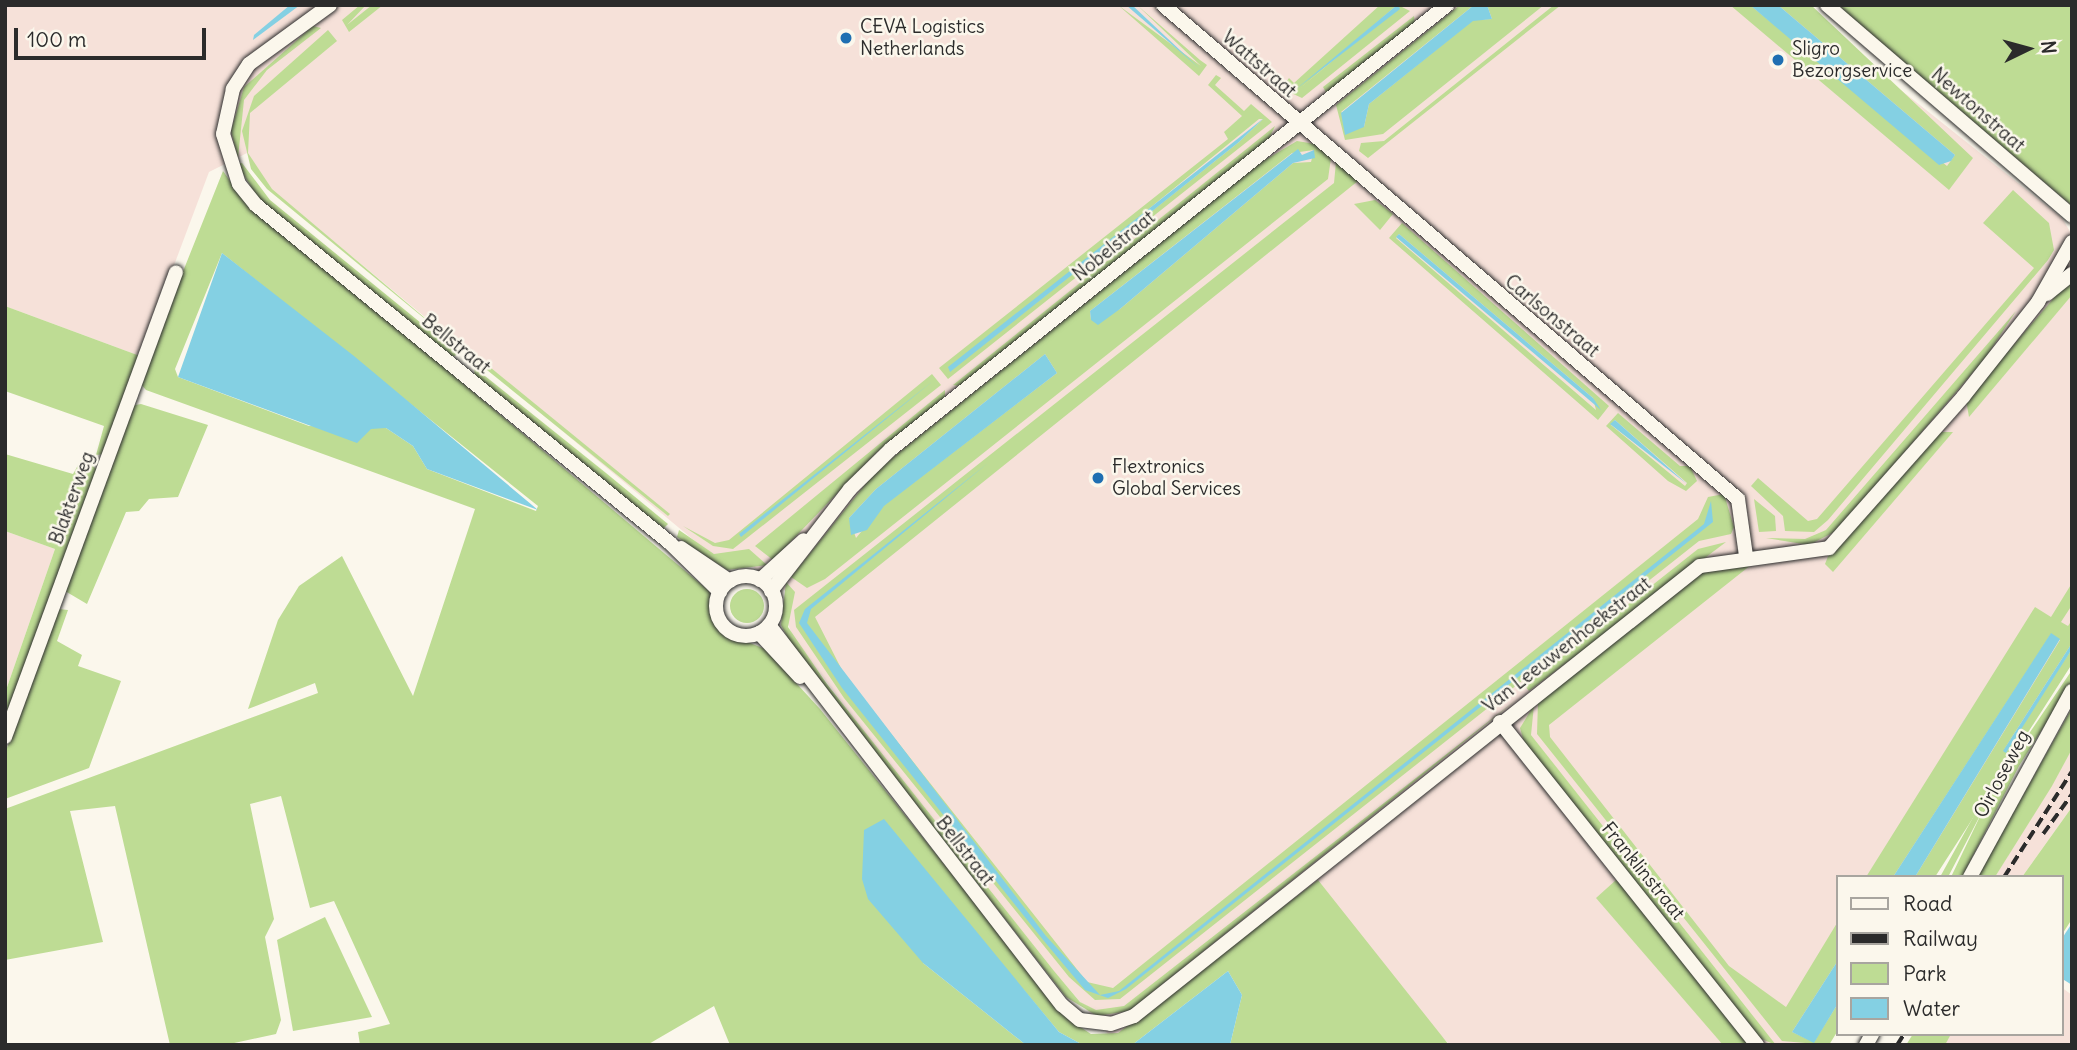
<!DOCTYPE html>
<style>
body{margin:0}
#map{position:relative;width:2077px;height:1050px;overflow:hidden;background:#fbf7ec;font-family:Delius,sans-serif}
div>[style]{position:absolute}
[style*='--x']{left:calc(var(--x)*1px);top:calc(var(--y)*1px);width:calc(var(--w)*1px);rotate:calc(var(--a)*1deg)}
.built>*{inset:0;background:#f6e1d9}
.green>*{inset:0;background:#bedc94}
.round{border-radius:50%}
.water>*{inset:0;background:#84d0e3}
.roads{filter:drop-shadow(0 0 2px #2b2b2b) drop-shadow(0 0 2px #2b2b2b)}
.minor>*{height:14px;margin:-7px;padding:0 7px;transform-origin:7px;border-radius:7px;background:#fbf7ec}
.minor>.ring{margin:-7px;padding:0;box-sizing:content-box;background:none;border:14px solid #fbf7ec;border-radius:50%}
.rail>*{height:3.5px;margin-top:-1.75px;transform-origin:0;background:repeating-linear-gradient(90deg,#2b2b2b 0 10px,transparent 0 15px)}
.dots>*{width:19px;height:19px;translate:-50% -50%;box-sizing:border-box;border:4px solid #fbf7ec;border-radius:50%}
span{translate:-50% -50%;white-space:nowrap;text-align:center;line-height:1.15;-webkit-text-stroke:5px #fbf7ec;paint-order:stroke}
.poi-label{font-size:19px;color:#2b2b2b}
.left{translate:0 -50%;text-align:left}
.street-label{font-size:19px;color:#2b2b2b}
.frame{position:absolute;inset:0;border:7px solid #2b2b2b;pointer-events:none}
.legend{position:absolute;left:1836px;top:875px;width:228px;height:161px;box-sizing:border-box;background:#fbf7ec;border:2px solid #a8a59f;margin:0;padding:9px 12px;list-style:none;font-size:21px;color:#2b2b2b}
.legend li{display:flex;align-items:center;gap:14px;height:35px}
.legend b{width:35px;border:2px solid #a8a59f}
.north{position:absolute;left:1993px;top:14px;width:70px;height:70px;-webkit-text-stroke:5px #fbf7ec;paint-order:stroke;rotate:85deg;font-size:19px;font-weight:700;line-height:28px;text-align:center;color:#2b2b2b}
.north::after{content:'';display:block;margin:auto;width:24px;height:32px;background:#2b2b2b;clip-path:polygon(50% 0,100% 100%,50% 72%,0 100%)}
.scale{position:absolute;left:14px;top:28px;width:192px;height:32px;box-sizing:border-box;border:4px solid #2b2b2b;border-top:0;padding-left:9px;font-size:21px;line-height:24px;white-space:nowrap;color:#2b2b2b;-webkit-text-stroke:5px #fbf7ec;paint-order:stroke}
</style>
<div id="map">
<div class="built">
<i style="clip-path:polygon(5px 5px,1794px 5px,2062px 218px,2072px 235px,2072px 651px,1929px 877px,1837px 877px,1837px 1020px,1822px 1045px,1450px 1045px,1311px 905px,1115px 1042px,990px 898px,794px 639px,784px 614px,787px 592px,749px 564px,725px 566px,261px 181px,247px 153px,209px 172px,140px 356px,5px 306px)"></i>
<i style="clip-path:polygon(5px 531px,55px 549px,5px 693px)"></i>
<i style="clip-path:polygon(2072px 749px,2072px 807px,2022px 877px,1995px 877px)"></i>
<i style="clip-path:polygon(2061px 987px,2072px 995px,2072px 1045px,1938px 1045px,1945px 1034px,2061px 1034px)"></i>
</div>
<div class="green">
<i style="clip-path:polygon(360px 5px,366px 5px,347px 25px,372px 5px,383px 5px,349px 32px,342px 20px)"></i>
<i style="clip-path:polygon(1118px 5px,1201px 66px,1137px 5px,1200px 60px,1207px 65px,1199px 76px)"></i>
<i style="clip-path:polygon(1380px 5px,1397px 5px,1297px 91px,1398px 5px,1410px 11px,1302px 98px,1289px 92px,1284px 85px,1289px 78px,1294px 83px)"></i>
<i style="clip-path:polygon(1460px 5px,1474px 5px,1341px 112px,1364px 127px,1369px 104px,1473px 20px,1492px 19px,1487px 5px,1544px 5px,1383px 134px,1345px 140px,1336px 105px)"></i>
<i style="clip-path:polygon(1554px 5px,1561px 5px,1368px 158px,1359px 151px,1361px 143px,1384px 141px)"></i>
<i style="clip-path:polygon(1730px 5px,1750px 5px,1947px 166px,1955px 155px,1778px 5px,1811px 5px,1973px 158px,1949px 190px)"></i>
<i style="clip-path:polygon(1839px 5px,2072px 5px,2072px 206px,1848px 15px)"></i>
<i style="clip-path:polygon(1414px 16px,1415px 24px,1327px 94px,1323px 87px)"></i>
<i style="clip-path:polygon(313px 26px,321px 28px,267px 70px,244px 100px,238px 158px,231px 131px,244px 87px)"></i>
<i style="clip-path:polygon(328px 30px,337px 41px,250px 113px,248px 153px,272px 189px,464px 351px,267px 189px,251px 169px,242px 131px,254px 96px)"></i>
<i style="clip-path:polygon(evenodd,1216px 75px,1221px 78px,1215px 85px,1244px 111px,1251px 104px,1272px 122px,948px 379px,939px 368px,1228px 139px,1224px 132px,1242px 116px,1208px 85px,1216px 75px,1263px 119px,1239px 142px,950px 371px,1259px 119px,1263px 119px)"></i>
<i style="clip-path:polygon(1275px 126px,1269px 139px,960px 386px,953px 385px)"></i>
<i style="clip-path:polygon(evenodd,1297px 141px,1315px 144px,1331px 158px,1328px 179px,825px 579px,807px 588px,791px 577px,876px 471px,1260px 163px,1297px 141px,1314px 150px,1311px 162px,1293px 163px,1120px 309px,1091px 320px,1090px 311px,1292px 153px,1314px 150px,1297px 141px,1045px 354px,1057px 373px,883px 506px,856px 538px,849px 518px,876px 489px,1045px 354px)"></i>
<i style="clip-path:polygon(1336px 162px,1358px 181px,815px 617px,844px 674px,1087px 982px,1113px 988px,1698px 519px,1708px 497px,1724px 494px,1734px 527px,1731px 534px,1699px 541px,1120px 999px,1095px 1000px,1069px 977px,844px 698px,796px 627px,794px 610px,1334px 183px)"></i>
<i style="clip-path:polygon(242px 163px,270px 200px,459px 354px,452px 357px,258px 198px,237px 164px)"></i>
<i style="clip-path:polygon(evenodd,223px 171px,240px 195px,709px 591px,722px 632px,765px 649px,820px 709px,1068px 1019px,1091px 1034px,1118px 1033px,1318px 880px,1449px 1045px,1230px 1045px,1242px 995px,1228px 971px,1132px 1045px,1083px 1045px,1059px 1032px,1023px 989px,923px 963px,1026px 1045px,730px 1045px,714px 1006px,647px 1045px,360px 1045px,358px 1032px,390px 1024px,334px 901px,310px 908px,281px 796px,250px 804px,274px 919px,265px 937px,281px 1020px,276px 1034px,225px 1045px,170px 1045px,115px 806px,70px 811px,103px 942px,5px 960px,5px 809px,318px 693px,315px 683px,248px 709px,278px 620px,299px 586px,342px 556px,413px 696px,475px 509px,146px 390px,139px 382px,223px 171px,222px 253px,538px 506px,536px 511px,427px 469px,413px 446px,386px 428px,309px 426px,178px 377px,175px 369px,222px 253px)"></i>
<i style="clip-path:polygon(2013px 190px,2049px 223px,2054px 250px,2048px 260px,1828px 520px,1814px 532px,1785px 531px,1783px 516px,1751px 486px,1758px 478px,1808px 521px,1817px 519px,2034px 268px,1983px 223px)"></i>
<i style="clip-path:polygon(1375px 200px,1393px 214px,1380px 230px,1354px 204px)"></i>
<i style="clip-path:polygon(evenodd,1402px 223px,1609px 406px,1598px 420px,1389px 238px,1402px 223px,1399px 234px,1593px 398px,1596px 410px,1396px 238px,1399px 234px)"></i>
<i style="clip-path:polygon(2072px 277px,2072px 295px,1969px 417px,1966px 400px)"></i>
<i style="clip-path:polygon(5px 306px,140px 356px,105px 454px,96px 455px,104px 426px,5px 391px)"></i>
<i style="clip-path:polygon(2016px 311px,1986px 357px,1838px 530px,1809px 545px,1766px 538px,1805px 539px,1826px 530px)"></i>
<i style="clip-path:polygon(480px 359px,670px 514px,668px 516px,477px 362px)"></i>
<i style="clip-path:polygon(475px 368px,606px 473px,668px 524px,664px 528px,640px 511px,474px 375px)"></i>
<i style="clip-path:polygon(932px 374px,941px 385px,733px 549px,713px 546px,683px 526px,715px 543px,729px 540px)"></i>
<i style="clip-path:polygon(945px 390px,945px 400px,877px 452px,773px 560px,755px 546px)"></i>
<i style="clip-path:polygon(141px 404px,208px 425px,178px 497px,149px 499px,139px 511px,126px 512px,87px 604px,65px 591px,130px 406px)"></i>
<i style="clip-path:polygon(evenodd,1618px 413px,1680px 466px,1690px 466px,1697px 481px,1686px 491px,1668px 481px,1606px 426px,1618px 413px,1615px 420px,1687px 483px,1685px 486px,1611px 425px,1615px 420px)"></i>
<i style="clip-path:polygon(1935px 432px,1953px 432px,1833px 572px,1825px 564px,1829px 554px)"></i>
<i style="clip-path:polygon(5px 454px,73px 474px,82px 458px,99px 471px,5px 726px,5px 693px,55px 549px,5px 531px)"></i>
<i style="clip-path:polygon(1754px 499px,1775px 516px,1776px 531px,1759px 532px)"></i>
<i style="clip-path:polygon(679px 530px,714px 554px,749px 549px,767px 565px,727px 570px,677px 537px)"></i>
<i style="clip-path:polygon(1726px 542px,1529px 691px,1525px 686px,1698px 549px)"></i>
<i style="clip-path:polygon(1756px 561px,1549px 725px,1550px 737px,1729px 966px,1786px 1007px,1837px 923px,1837px 962px,1792px 1032px,1814px 1042px,1837px 1005px,1837px 1032px,1829px 1045px,1782px 1041px,1537px 734px,1538px 701px,1706px 570px)"></i>
<i style="clip-path:polygon(786px 582px,795px 592px,788px 627px,827px 684px,1054px 971px,1080px 1002px,1096px 1010px,1124px 1006px,1521px 696px,1129px 1011px,1097px 1016px,1066px 997px,792px 646px,781px 625px)"></i>
<i style="clip-path:polygon(2072px 583px,2072px 605px,2061px 622px,2068px 626px,2072px 620px,2072px 643px,2003px 751px,2072px 649px,2072px 664px,1935px 877px,1915px 877px,2060px 640px,2051px 634px,1893px 877px,1866px 877px,2035px 607px,2051px 617px)"></i>
<i class="round" style="left:730px;top:589px;width:34px;height:34px"></i>
<i style="clip-path:polygon(59px 609px,68px 610px,57px 641px,82px 655px,78px 666px,121px 681px,89px 768px,5px 799px,5px 753px)"></i>
<i style="clip-path:polygon(2072px 670px,2072px 682px,2019px 766px,1962px 877px,1951px 877px,1984px 808px,1948px 877px,1940px 877px,1976px 812px)"></i>
<i style="clip-path:polygon(1534px 705px,1531px 735px,1776px 1045px,1759px 1038px,1525px 746px,1520px 728px)"></i>
<i style="clip-path:polygon(2072px 708px,2072px 749px,2052px 786px,1995px 877px,1977px 877px)"></i>
<i style="clip-path:polygon(2072px 807px,2072px 919px,2061px 936px,2061px 877px,2022px 877px)"></i>
<i style="clip-path:polygon(1616px 880px,1622px 886px,1751px 1045px,1723px 1045px,1596px 898px)"></i>
<i style="clip-path:polygon(325px 917px,372px 1017px,293px 1031px,277px 940px)"></i>
<i style="clip-path:polygon(1913px 1034px,1951px 1034px,1945px 1045px,1906px 1045px)"></i>
</div>
<div class="water">
<i style="clip-path:polygon(290px 5px,300px 5px,253px 40px,254px 35px)"></i>
<i style="clip-path:polygon(1126px 5px,1132px 5px,1199px 68px)"></i>
<i style="clip-path:polygon(1398px 5px,1400px 9px,1295px 90px,1397px 5px)"></i>
<i style="clip-path:polygon(1474px 5px,1487px 5px,1492px 19px,1473px 21px,1369px 104px,1364px 127px,1345px 135px,1341px 113px)"></i>
<i style="clip-path:polygon(1750px 5px,1778px 5px,1955px 155px,1951px 161px,1939px 165px)"></i>
<i style="clip-path:polygon(1264px 118px,1239px 142px,950px 372px,948px 367px)"></i>
<i style="clip-path:polygon(1298px 149px,1302px 155px,1314px 150px,1315px 158px,1293px 163px,1120px 309px,1098px 325px,1091px 320px,1090px 311px)"></i>
<i style="clip-path:polygon(1399px 234px,1593px 398px,1601px 410px,1396px 237px)"></i>
<i style="clip-path:polygon(222px 253px,354px 356px,538px 510px,427px 469px,413px 446px,386px 428px,371px 429px,357px 443px,178px 377px)"></i>
<i style="clip-path:polygon(1045px 354px,1057px 373px,884px 506px,867px 530px,851px 535px,849px 518px,876px 489px)"></i>
<i style="clip-path:polygon(933px 381px,741px 537px,739px 534px)"></i>
<i style="clip-path:polygon(1615px 420px,1687px 484px,1610px 424px)"></i>
<i style="clip-path:polygon(988px 463px,811px 609px,807px 623px,1046px 936px,1100px 995px,1119px 991px,1704px 524px,1711px 501px,1713px 522px,1126px 989px,1108px 998px,1085px 990px,1044px 941px,842px 688px,799px 623px,805px 609px)"></i>
<i style="clip-path:polygon(2051px 633px,2060px 639px,1915px 877px,1893px 877px)"></i>
<i style="clip-path:polygon(2072px 643px,2072px 649px,2006px 753px,2003px 751px)"></i>
<i style="clip-path:polygon(884px 819px,1059px 1032px,1083px 1045px,1026px 1045px,923px 963px,868px 899px,862px 879px,864px 830px)"></i>
<i style="clip-path:polygon(2072px 923px,2072px 985px,2061px 978px,2061px 940px)"></i>
<i style="clip-path:polygon(1837px 962px,1837px 1005px,1814px 1043px,1792px 1032px)"></i>
<i style="clip-path:polygon(1228px 971px,1242px 995px,1230px 1045px,1132px 1045px)"></i>
</div>
<div class="roads">
<div class="minor">
<i style="--x:330;--y:5;--w:100;--a:143.9"></i>
<i style="--x:249;--y:64;--w:30;--a:123"></i>
<i style="--x:233;--y:89;--w:46;--a:102.5"></i>
<i style="--x:223;--y:134;--w:52;--a:72.3"></i>
<i style="--x:239;--y:184;--w:27;--a:51"></i>
<i style="--x:256;--y:205;--w:534;--a:39.23"></i>
<i style="--x:670;--y:543;--w:70;--a:44.4"></i>
<i style="--x:1163;--y:5;--w:758;--a:40.67"></i>
<i style="--x:1738;--y:499;--w:58;--a:82"></i>
<i style="--x:1827;--y:5;--w:323;--a:40.7"></i>
<i style="--x:2047;--y:294;--w:32;--a:-39"></i>
<i style="--x:681;--y:548;--w:59;--a:34"></i>
<i class="ring" style="left:716px;top:576px;width:46px;height:46px"></i>
<i style="--x:760;--y:580;--w:59;--a:-42.3"></i>
<i style="--x:771;--y:591;--w:129;--a:-52.2"></i>
<i style="--x:850;--y:489;--w:57;--a:-44.3"></i>
<i style="--x:891;--y:449;--w:712;--a:-38.61"></i>
<i style="--x:769;--y:625;--w:480;--a:52.4"></i>
<i style="--x:1062;--y:1005;--w:23;--a:40"></i>
<i style="--x:1080;--y:1020;--w:31;--a:7"></i>
<i style="--x:1111;--y:1024;--w:24;--a:-19"></i>
<i style="--x:1134;--y:1016;--w:723;--a:-38.49"></i>
<i style="--x:1700;--y:566;--w:130;--a:-7.9"></i>
<i style="--x:1829;--y:548;--w:202;--a:-48.4"></i>
<i style="--x:1963;--y:397;--w:121;--a:-51.7"></i>
<i style="--x:2038;--y:302;--w:69;--a:-60.5"></i>
<i style="--x:759;--y:633;--w:60;--a:47"></i>
<i style="--x:1500;--y:722;--w:413;--a:51.5"></i>
<i style="--x:5;--y:737;--w:495;--a:-69.8"></i>
<i style="--x:1970;--y:877;--w:212;--a:-61.3"></i>
<i style="--x:1866;--y:1045;--w:13;--a:-61"></i>
</div>
</div>
<div class="rail">
<i style="--x:2043;--y:834;--w:49;--a:-54.1"></i>
<i style="--x:2004;--y:877;--w:126;--a:-57.3"></i>
<i style="--x:1897;--y:1045;--w:13;--a:-58"></i>
</div>
<div class="dots">
<i style="left:846px;top:38px;background:#1f6fb2"></i>
<i style="left:1778px;top:60px;background:#1f6fb2"></i>
<i style="left:1098px;top:478px;background:#1f6fb2"></i>
</div>
<div class="poi-label">
<span class="left" style="left:860px;top:38px">CEVA Logistics<br>Netherlands</span>
<span class="left" style="left:1792px;top:60px">Sligro<br>Bezorgservice</span>
<span class="left" style="left:1112px;top:478px">Flextronics<br>Global Services</span>
</div>
<div class="street-label">
<span style="left:1259px;top:64px;rotate:41deg">Wattstraat</span>
<span style="left:1978px;top:110px;rotate:41deg">Newtonstraat</span>
<span style="left:1114px;top:246px;rotate:-39deg">Nobelstraat</span>
<span style="left:1552px;top:316px;rotate:40deg">Carlsonstraat</span>
<span style="left:456px;top:344px;rotate:39deg">Bellstraat</span>
<span style="left:72px;top:498px;rotate:-70deg">Blakterweg</span>
<span style="left:1567px;top:645px;rotate:-38deg">Van Leeuwenhoekstraat</span>
<span style="left:2002px;top:774px;rotate:-62deg">Oirloseweg</span>
<span style="left:965px;top:851px;rotate:52deg">Bellstraat</span>
<span style="left:1643px;top:871px;rotate:51deg">Franklinstraat</span>
</div>
<div class="frame"></div>
<ul class="legend">
<li><b style="height:9px;background:#fbf7ec"></b>Road</li>
<li><b style="height:9px;background:#2b2b2b"></b>Railway</li>
<li><b style="height:19px;background:#bedc94"></b>Park</li>
<li><b style="height:19px;background:#84d0e3"></b>Water</li>
</ul>
<div class="north">N</div>
<div class="scale">100 m</div>
</div>
